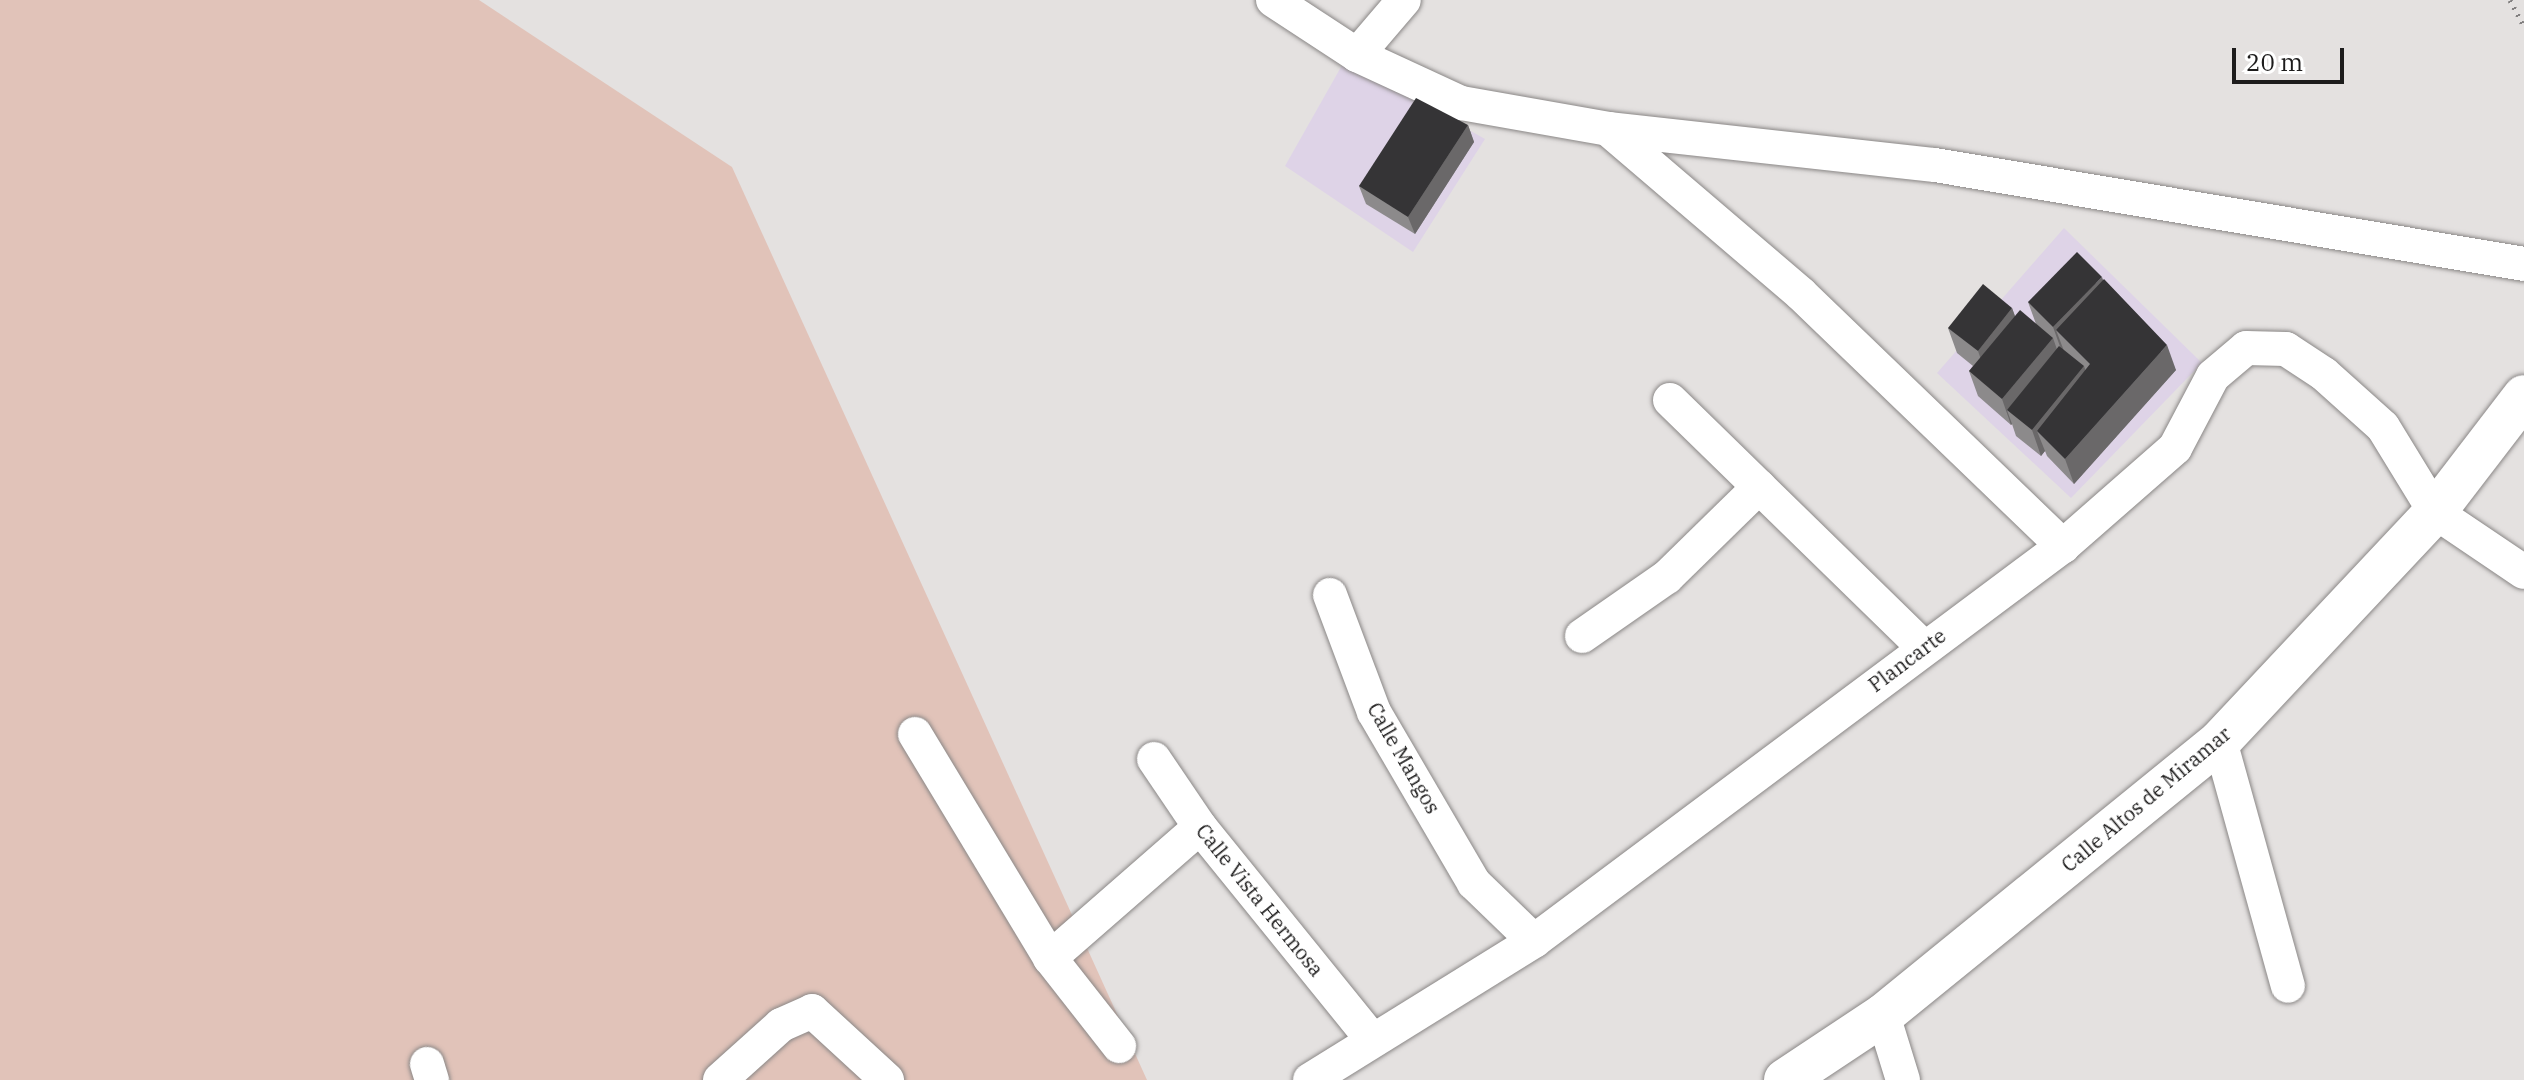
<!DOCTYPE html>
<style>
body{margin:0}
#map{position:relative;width:2524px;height:1080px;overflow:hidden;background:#e4e1e0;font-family:"IBM Plex Serif",serif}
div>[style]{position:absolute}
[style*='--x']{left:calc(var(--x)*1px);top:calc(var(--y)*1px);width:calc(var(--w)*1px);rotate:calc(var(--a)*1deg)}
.education>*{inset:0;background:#ded3e7}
.green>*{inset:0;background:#e1c3b9}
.path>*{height:5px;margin-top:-2.5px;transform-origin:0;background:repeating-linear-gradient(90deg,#828080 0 2px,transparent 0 8px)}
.roads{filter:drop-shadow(0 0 2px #8a8786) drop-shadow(0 0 2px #8a8786)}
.minor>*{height:34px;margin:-17px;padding:0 17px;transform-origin:17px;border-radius:17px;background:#fff}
.tertiary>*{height:42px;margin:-21px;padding:0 21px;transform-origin:21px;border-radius:21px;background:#fff}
.wall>*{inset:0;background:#8c8a8b}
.shaded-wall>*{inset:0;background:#6a6869}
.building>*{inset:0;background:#353436}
span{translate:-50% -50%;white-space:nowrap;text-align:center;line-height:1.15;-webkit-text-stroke:8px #fff;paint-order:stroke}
.street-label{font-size:20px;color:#1d1c1c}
.scale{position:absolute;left:2232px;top:48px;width:112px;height:36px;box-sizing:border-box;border:4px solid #1d1c1c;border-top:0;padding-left:10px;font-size:24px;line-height:28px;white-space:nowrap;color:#1d1c1c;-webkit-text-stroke:6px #fff;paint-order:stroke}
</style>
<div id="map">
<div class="education">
<i style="clip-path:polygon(1345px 60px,1485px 139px,1413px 252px,1285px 166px)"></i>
<i style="clip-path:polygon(2064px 228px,2202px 363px,2071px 498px,1937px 373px)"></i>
</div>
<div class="green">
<i style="clip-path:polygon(0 0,479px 0,732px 167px,1147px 1080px,0 1080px)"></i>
</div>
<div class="path">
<i style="--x:2510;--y:0;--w:30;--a:62"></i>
</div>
<div class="roads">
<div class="minor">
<i style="--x:1273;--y:0;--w:100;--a:33.2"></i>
<i style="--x:1357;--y:55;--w:115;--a:24.8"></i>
<i style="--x:1461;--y:103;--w:149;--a:10"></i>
<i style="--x:1608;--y:129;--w:329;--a:6.3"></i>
<i style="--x:1935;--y:165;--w:597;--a:9.54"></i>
<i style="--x:1357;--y:55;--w:72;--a:-49.5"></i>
<i style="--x:1608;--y:129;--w:254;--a:40.5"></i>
<i style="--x:1801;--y:294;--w:364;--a:43.9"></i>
<i style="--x:1670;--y:400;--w:355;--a:44.3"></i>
<i style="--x:1330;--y:595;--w:125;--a:69.4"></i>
<i style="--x:1374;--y:712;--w:198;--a:59.7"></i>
<i style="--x:1474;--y:883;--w:83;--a:44"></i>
<i style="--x:1582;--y:636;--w:103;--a:-34.8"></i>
<i style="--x:1667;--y:577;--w:129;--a:-44.4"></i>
<i style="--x:915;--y:734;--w:262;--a:58.9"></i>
<i style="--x:1050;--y:958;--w:112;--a:51.9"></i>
<i style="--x:2220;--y:741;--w:254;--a:74.5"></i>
<i style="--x:1154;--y:759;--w:82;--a:55.9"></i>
<i style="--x:1200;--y:827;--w:272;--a:51"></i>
<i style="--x:1050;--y:958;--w:199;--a:-41.1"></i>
<i style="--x:1883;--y:1015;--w:68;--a:72.9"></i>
<i style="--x:427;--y:1064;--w:17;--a:73"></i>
<i style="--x:720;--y:1080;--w:82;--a:-42"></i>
<i style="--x:781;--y:1025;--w:34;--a:-24"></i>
<i style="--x:812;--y:1011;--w:102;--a:42.6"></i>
<i style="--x:1310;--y:1080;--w:264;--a:-31.8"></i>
<i style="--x:1534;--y:941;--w:660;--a:-36.75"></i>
<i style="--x:2063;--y:546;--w:149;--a:-41.2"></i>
<i style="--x:2175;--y:448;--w:81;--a:-62.2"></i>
<i style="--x:2213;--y:376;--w:43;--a:-40.3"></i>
<i style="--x:2246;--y:348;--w:40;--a:1.4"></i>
<i style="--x:2286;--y:349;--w:45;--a:33.3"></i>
<i style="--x:2324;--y:374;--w:79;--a:41.9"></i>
<i style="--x:2383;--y:427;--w:100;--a:58.5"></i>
<i style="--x:2435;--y:512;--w:107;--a:34"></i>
</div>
<div class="tertiary">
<i style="--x:1785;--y:1080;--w:118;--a:-33.6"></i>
<i style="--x:1883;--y:1015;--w:434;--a:-39.1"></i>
<i style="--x:2220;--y:741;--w:314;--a:-46.8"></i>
<i style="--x:2435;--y:512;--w:146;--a:-52.5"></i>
</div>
</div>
<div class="wall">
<i style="clip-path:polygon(1468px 125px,1474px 142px,1415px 234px,1366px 204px,1359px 186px)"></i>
<i style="clip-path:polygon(2103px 281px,2176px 370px,2074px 484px,2047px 456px,2045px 451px,2041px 456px,2016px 436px,2012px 424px,2011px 425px,1978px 396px,1969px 371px,1973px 366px,1957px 353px,1948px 328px,2012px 308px,2015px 316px,2036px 324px,2028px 302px)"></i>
</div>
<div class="shaded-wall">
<i style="clip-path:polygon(1468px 125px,1474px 142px,1415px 234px,1408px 217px)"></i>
<i style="clip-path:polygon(2102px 277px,2111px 303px,2056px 330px,2064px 351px,2062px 352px,2053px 327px)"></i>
<i style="clip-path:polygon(2012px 308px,2021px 333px,1987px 377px,1978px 351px)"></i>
<i style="clip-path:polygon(2053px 338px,2062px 364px,2007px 410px,2012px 424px,2011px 425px,2002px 399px)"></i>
<i style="clip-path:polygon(2167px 345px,2176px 370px,2074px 484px,2065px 459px)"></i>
<i style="clip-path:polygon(2084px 366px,2093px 391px,2037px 431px,2045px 451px,2041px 456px,2032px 430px)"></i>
</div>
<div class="building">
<i style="clip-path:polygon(1416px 98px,1468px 125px,1408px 217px,1359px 186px)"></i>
<i style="clip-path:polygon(2077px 252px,2102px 277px,2053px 327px,2028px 302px)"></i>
<i style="clip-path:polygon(2104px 279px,2167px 345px,2065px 459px,2037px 431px,2090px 364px,2056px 330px)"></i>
<i style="clip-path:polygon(1983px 284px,2012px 308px,1978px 351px,1948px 328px)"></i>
<i style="clip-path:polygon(2020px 310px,2053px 338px,2002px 399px,1969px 371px)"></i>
<i style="clip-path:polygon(2059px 346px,2084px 366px,2032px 430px,2007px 410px)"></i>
</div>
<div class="street-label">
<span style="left:1907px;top:660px;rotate:-37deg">Plancarte</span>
<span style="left:1404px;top:758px;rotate:60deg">Calle Mangos</span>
<span style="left:2146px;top:799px;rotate:-40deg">Calle Altos de Miramar</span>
<span style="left:1260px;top:900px;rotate:51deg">Calle Vista Hermosa</span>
</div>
<div class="scale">20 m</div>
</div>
